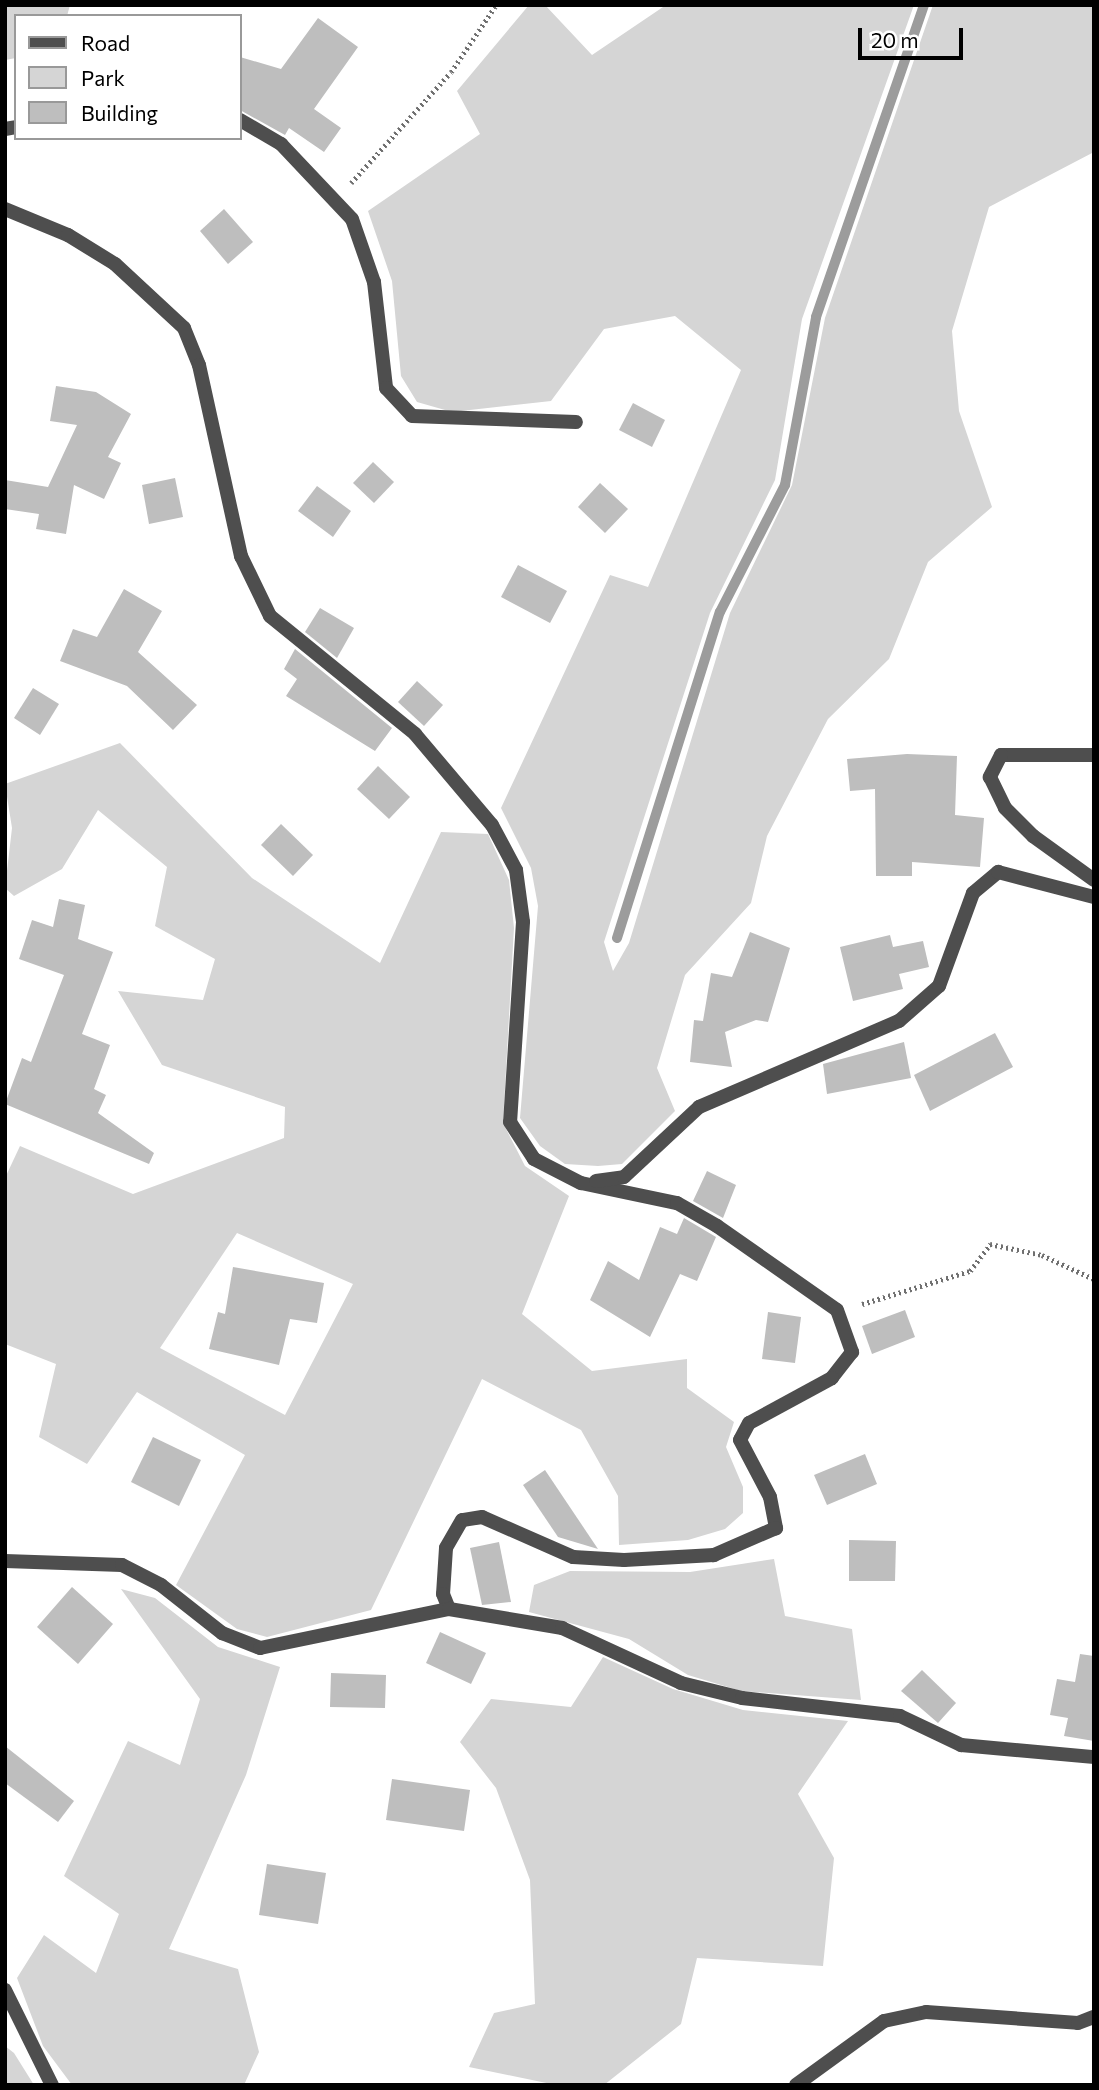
<!DOCTYPE html>
<style>
body{margin:0}
#map{position:relative;width:1099px;height:2090px;overflow:hidden;background:#fff;font-family:Commissioner,sans-serif}
div>[style]{position:absolute}
[style*='--x']{left:calc(var(--x)*1px);top:calc(var(--y)*1px);width:calc(var(--w)*1px);rotate:calc(var(--a)*1deg)}
.green>*{inset:0;background:#d5d5d5}
.stream>*{height:10px;margin:-5px;padding:0 5px;transform-origin:5px;border-radius:5px;background:#9c9c9c}
.building>*{inset:0;background:#bebebe}
.path>*{height:4.5px;margin-top:-2.25px;transform-origin:0;background:repeating-linear-gradient(90deg,#707070 0 2px,transparent 0 5.5px)}
.minor>*{height:14px;margin:-7px;padding:0 7px;transform-origin:7px;border-radius:7px;background:#4e4e4e}
span{translate:-50% -50%;white-space:nowrap;text-align:center;line-height:1.15;-webkit-text-stroke:5px #fff;paint-order:stroke}
.frame{position:absolute;inset:0;border:7px solid #000;pointer-events:none}
.legend{position:absolute;left:14px;top:14px;width:228px;height:126px;box-sizing:border-box;background:#fff;border:2px solid #999;margin:0;padding:9px 12px;list-style:none;font-size:21px;color:#000}
.legend li{display:flex;align-items:center;gap:14px;height:35px}
.legend b{width:35px;border:2px solid #999}
.scale{position:absolute;left:858px;top:28px;width:105px;height:32px;box-sizing:border-box;border:4px solid #000;border-top:0;padding-left:9px;font-size:21px;line-height:24px;white-space:nowrap;color:#000;-webkit-text-stroke:5px #fff;paint-order:stroke}
</style>
<div id="map">
<div class="green">
<i style="clip-path:polygon(5px 5px,70px 5px,67px 16px,16px 16px,16px 58px,5px 60px)"></i>
<i style="clip-path:polygon(529px 5px,545px 5px,592px 55px,666px 5px,914px 5px,802px 319px,775px 480px,710px 613px,604px 942px,613px 971px,629px 943px,730px 613px,792px 485px,825px 318px,933px 5px,1094px 5px,1094px 152px,989px 207px,952px 331px,959px 411px,992px 507px,928px 562px,889px 659px,828px 719px,767px 836px,751px 903px,685px 975px,657px 1068px,675px 1111px,622px 1164px,598px 1166px,565px 1164px,540px 1146px,520px 1118px,538px 906px,531px 868px,501px 808px,610px 575px,648px 587px,741px 370px,675px 316px,604px 329px,551px 401px,452px 412px,417px 402px,401px 376px,392px 281px,368px 211px,480px 134px,457px 91px)"></i>
<i style="clip-path:polygon(evenodd,120px 743px,252px 878px,380px 963px,441px 832px,488px 834px,509px 880px,514px 928px,503px 1123px,525px 1166px,569px 1196px,522px 1314px,592px 1371px,687px 1359px,687px 1388px,734px 1422px,726px 1447px,743px 1487px,743px 1513px,725px 1529px,688px 1540px,619px 1545px,618px 1496px,581px 1430px,482px 1379px,371px 1610px,267px 1637px,237px 1629px,176px 1585px,245px 1455px,137px 1392px,87px 1464px,39px 1437px,56px 1364px,5px 1344px,5px 1178px,20px 1146px,133px 1194px,284px 1138px,285px 1107px,162px 1065px,118px 991px,203px 1000px,215px 959px,155px 926px,167px 867px,98px 810px,62px 869px,14px 896px,5px 888px,12px 828px,5px 784px,120px 743px,237px 1233px,353px 1284px,285px 1415px,160px 1348px,237px 1233px)"></i>
<i style="clip-path:polygon(774px 1559px,785px 1616px,852px 1629px,861px 1700px,741px 1691px,688px 1675px,629px 1639px,529px 1612px,534px 1585px,570px 1571px,690px 1572px)"></i>
<i style="clip-path:polygon(121px 1589px,155px 1598px,218px 1647px,280px 1667px,246px 1775px,169px 1949px,238px 1969px,259px 2052px,244px 2085px,72px 2085px,43px 2046px,17px 1978px,44px 1935px,96px 1973px,119px 1914px,64px 1876px,128px 1741px,180px 1765px,200px 1699px)"></i>
<i style="clip-path:polygon(603px 1657px,673px 1689px,743px 1710px,848px 1721px,798px 1794px,834px 1858px,823px 1966px,697px 1958px,681px 2024px,604px 2085px,556px 2085px,469px 2067px,494px 2013px,535px 2004px,530px 1880px,496px 1788px,460px 1742px,491px 1699px,571px 1707px)"></i>
<i style="clip-path:polygon(5px 2046px,14px 2053px,34px 2085px,5px 2085px)"></i>
</div>
<div class="stream">
<i style="--x:617;--y:938;--w:342;--a:-72.5"></i>
<i style="--x:720;--y:612;--w:143;--a:-62.9"></i>
<i style="--x:785;--y:485;--w:171;--a:-79.5"></i>
<i style="--x:816;--y:317;--w:330;--a:-70.9"></i>
</div>
<div class="building">
<i style="clip-path:polygon(318px 18px,358px 47px,314px 109px,341px 128px,324px 152px,289px 128px,285px 135px,240px 110px,240px 57px,281px 69px)"></i>
<i style="clip-path:polygon(224px 209px,253px 242px,228px 264px,200px 231px)"></i>
<i style="clip-path:polygon(56px 386px,96px 392px,131px 414px,108px 457px,121px 463px,104px 499px,74px 485px,66px 534px,36px 529px,39px 514px,5px 509px,5px 480px,48px 487px,77px 425px,50px 421px)"></i>
<i style="clip-path:polygon(633px 403px,665px 420px,652px 447px,619px 430px)"></i>
<i style="clip-path:polygon(373px 462px,394px 482px,374px 503px,353px 483px)"></i>
<i style="clip-path:polygon(175px 478px,183px 517px,149px 524px,142px 485px)"></i>
<i style="clip-path:polygon(600px 483px,628px 509px,605px 533px,578px 507px)"></i>
<i style="clip-path:polygon(317px 486px,351px 511px,333px 537px,298px 511px)"></i>
<i style="clip-path:polygon(518px 565px,567px 591px,550px 623px,501px 597px)"></i>
<i style="clip-path:polygon(124px 589px,162px 611px,138px 652px,197px 705px,173px 730px,127px 686px,60px 661px,73px 629px,97px 637px)"></i>
<i style="clip-path:polygon(320px 608px,354px 628px,337px 658px,305px 632px)"></i>
<i style="clip-path:polygon(295px 649px,392px 728px,375px 751px,286px 696px,297px 679px,284px 669px)"></i>
<i style="clip-path:polygon(417px 681px,443px 705px,424px 726px,398px 702px)"></i>
<i style="clip-path:polygon(33px 688px,59px 704px,40px 735px,14px 718px)"></i>
<i style="clip-path:polygon(907px 754px,957px 756px,955px 815px,984px 818px,980px 867px,912px 862px,912px 876px,876px 876px,875px 789px,850px 791px,847px 759px)"></i>
<i style="clip-path:polygon(378px 766px,410px 797px,389px 819px,357px 789px)"></i>
<i style="clip-path:polygon(281px 824px,313px 855px,293px 876px,261px 845px)"></i>
<i style="clip-path:polygon(59px 899px,85px 905px,78px 939px,113px 952px,82px 1034px,110px 1045px,94px 1089px,106px 1095px,98px 1113px,154px 1153px,149px 1164px,5px 1104px,22px 1058px,31px 1062px,64px 975px,19px 959px,32px 920px,53px 927px)"></i>
<i style="clip-path:polygon(750px 932px,790px 948px,768px 1022px,756px 1020px,725px 1032px,732px 1067px,690px 1062px,694px 1020px,703px 1021px,711px 973px,732px 977px)"></i>
<i style="clip-path:polygon(890px 935px,893px 947px,923px 941px,929px 967px,899px 974px,903px 989px,853px 1001px,840px 947px)"></i>
<i style="clip-path:polygon(995px 1033px,1013px 1067px,930px 1111px,914px 1075px)"></i>
<i style="clip-path:polygon(904px 1042px,911px 1078px,827px 1094px,823px 1064px)"></i>
<i style="clip-path:polygon(707px 1171px,736px 1185px,723px 1218px,693px 1201px)"></i>
<i style="clip-path:polygon(684px 1218px,716px 1237px,697px 1281px,680px 1274px,650px 1337px,590px 1300px,608px 1261px,639px 1280px,660px 1227px,677px 1234px)"></i>
<i style="clip-path:polygon(233px 1267px,324px 1283px,317px 1323px,290px 1319px,279px 1365px,209px 1349px,218px 1312px,225px 1314px)"></i>
<i style="clip-path:polygon(905px 1310px,915px 1337px,872px 1354px,862px 1326px)"></i>
<i style="clip-path:polygon(768px 1312px,801px 1317px,795px 1363px,762px 1359px)"></i>
<i style="clip-path:polygon(153px 1437px,201px 1460px,179px 1506px,131px 1482px)"></i>
<i style="clip-path:polygon(865px 1454px,877px 1484px,827px 1505px,814px 1475px)"></i>
<i style="clip-path:polygon(545px 1470px,598px 1549px,558px 1537px,523px 1485px)"></i>
<i style="clip-path:polygon(849px 1540px,896px 1541px,895px 1581px,849px 1581px)"></i>
<i style="clip-path:polygon(499px 1542px,511px 1602px,482px 1605px,470px 1548px)"></i>
<i style="clip-path:polygon(72px 1587px,113px 1624px,78px 1664px,37px 1627px)"></i>
<i style="clip-path:polygon(440px 1632px,486px 1653px,471px 1684px,426px 1663px)"></i>
<i style="clip-path:polygon(1080px 1654px,1094px 1656px,1094px 1741px,1064px 1736px,1068px 1718px,1050px 1715px,1057px 1679px,1075px 1682px)"></i>
<i style="clip-path:polygon(922px 1670px,956px 1703px,938px 1723px,901px 1691px)"></i>
<i style="clip-path:polygon(331px 1673px,386px 1675px,385px 1708px,330px 1707px)"></i>
<i style="clip-path:polygon(5px 1746px,74px 1801px,58px 1822px,5px 1783px)"></i>
<i style="clip-path:polygon(392px 1779px,470px 1790px,464px 1831px,386px 1820px)"></i>
<i style="clip-path:polygon(267px 1864px,326px 1873px,318px 1924px,259px 1915px)"></i>
</div>
<div class="path">
<i style="--x:351;--y:183;--w:149;--a:-48"></i>
<i style="--x:451;--y:72;--w:81;--a:-56.1"></i>
<i style="--x:862;--y:1304;--w:113;--a:-17"></i>
<i style="--x:970;--y:1271;--w:34;--a:-53"></i>
<i style="--x:990;--y:1244;--w:53;--a:11.9"></i>
<i style="--x:1042;--y:1255;--w:57;--a:24.8"></i>
</div>
<div class="minor">
<i style="--x:240;--y:120;--w:48;--a:30.3"></i>
<i style="--x:281;--y:144;--w:103;--a:46.6"></i>
<i style="--x:352;--y:219;--w:67;--a:70.8"></i>
<i style="--x:374;--y:282;--w:107;--a:83.5"></i>
<i style="--x:386;--y:388;--w:38;--a:47"></i>
<i style="--x:412;--y:416;--w:164;--a:2.1"></i>
<i style="--x:5;--y:129;--w:11;--a:-10"></i>
<i style="--x:5;--y:209;--w:68;--a:22.4"></i>
<i style="--x:68;--y:235;--w:55;--a:31.7"></i>
<i style="--x:115;--y:264;--w:94;--a:42.8"></i>
<i style="--x:184;--y:328;--w:40;--a:68"></i>
<i style="--x:199;--y:365;--w:196;--a:77.6"></i>
<i style="--x:241;--y:556;--w:67;--a:64.2"></i>
<i style="--x:270;--y:616;--w:187;--a:39.1"></i>
<i style="--x:415;--y:734;--w:119;--a:49.8"></i>
<i style="--x:492;--y:825;--w:51;--a:61.9"></i>
<i style="--x:516;--y:870;--w:52;--a:82.3"></i>
<i style="--x:523;--y:922;--w:200;--a:93.7"></i>
<i style="--x:510;--y:1122;--w:44;--a:57"></i>
<i style="--x:534;--y:1159;--w:53;--a:27.1"></i>
<i style="--x:581;--y:1183;--w:98;--a:11.8"></i>
<i style="--x:677;--y:1203;--w:46;--a:29.9"></i>
<i style="--x:717;--y:1226;--w:146;--a:35"></i>
<i style="--x:837;--y:1310;--w:45;--a:70.3"></i>
<i style="--x:852;--y:1352;--w:33;--a:128"></i>
<i style="--x:832;--y:1378;--w:94;--a:151.5"></i>
<i style="--x:749;--y:1423;--w:19;--a:118"></i>
<i style="--x:740;--y:1440;--w:64;--a:62.2"></i>
<i style="--x:770;--y:1497;--w:32;--a:79"></i>
<i style="--x:776;--y:1528;--w:68;--a:156.5"></i>
<i style="--x:714;--y:1555;--w:90;--a:176.8"></i>
<i style="--x:624;--y:1560;--w:51;--a:-176.6"></i>
<i style="--x:573;--y:1557;--w:99;--a:-156.3"></i>
<i style="--x:482;--y:1517;--w:20;--a:171"></i>
<i style="--x:462;--y:1520;--w:32;--a:120"></i>
<i style="--x:446;--y:1548;--w:46;--a:93.7"></i>
<i style="--x:443;--y:1594;--w:16;--a:68"></i>
<i style="--x:1094;--y:755;--w:93;--a:180"></i>
<i style="--x:1001;--y:755;--w:25;--a:117"></i>
<i style="--x:990;--y:777;--w:34;--a:64"></i>
<i style="--x:1005;--y:808;--w:40;--a:45"></i>
<i style="--x:1033;--y:836;--w:75;--a:35.8"></i>
<i style="--x:596;--y:1181;--w:28;--a:-8"></i>
<i style="--x:624;--y:1177;--w:103;--a:-43"></i>
<i style="--x:699;--y:1107;--w:218;--a:-23.3"></i>
<i style="--x:899;--y:1021;--w:53;--a:-41.2"></i>
<i style="--x:939;--y:986;--w:99;--a:-69.9"></i>
<i style="--x:973;--y:893;--w:33;--a:-40"></i>
<i style="--x:998;--y:872;--w:99;--a:14.6"></i>
<i style="--x:5;--y:1561;--w:117;--a:2"></i>
<i style="--x:122;--y:1565;--w:44;--a:27.1"></i>
<i style="--x:161;--y:1585;--w:78;--a:38.2"></i>
<i style="--x:222;--y:1633;--w:41;--a:21.5"></i>
<i style="--x:260;--y:1648;--w:193;--a:-11.7"></i>
<i style="--x:449;--y:1609;--w:115;--a:9.5"></i>
<i style="--x:562;--y:1628;--w:131;--a:24.8"></i>
<i style="--x:681;--y:1683;--w:63;--a:13.8"></i>
<i style="--x:742;--y:1698;--w:159;--a:6.5"></i>
<i style="--x:900;--y:1716;--w:68;--a:25.4"></i>
<i style="--x:961;--y:1745;--w:134;--a:5.2"></i>
<i style="--x:5;--y:1990;--w:106;--a:63.7"></i>
<i style="--x:796;--y:2085;--w:109;--a:-36"></i>
<i style="--x:884;--y:2021;--w:43;--a:-12.1"></i>
<i style="--x:926;--y:2012;--w:152;--a:4.1"></i>
<i style="--x:1078;--y:2023;--w:17;--a:-21"></i>
</div>
<div class="frame"></div>
<ul class="legend">
<li><b style="height:9px;background:#4e4e4e"></b>Road</li>
<li><b style="height:19px;background:#d5d5d5"></b>Park</li>
<li><b style="height:19px;background:#bebebe"></b>Building</li>
</ul>
<div class="scale">20 m</div>
</div>
